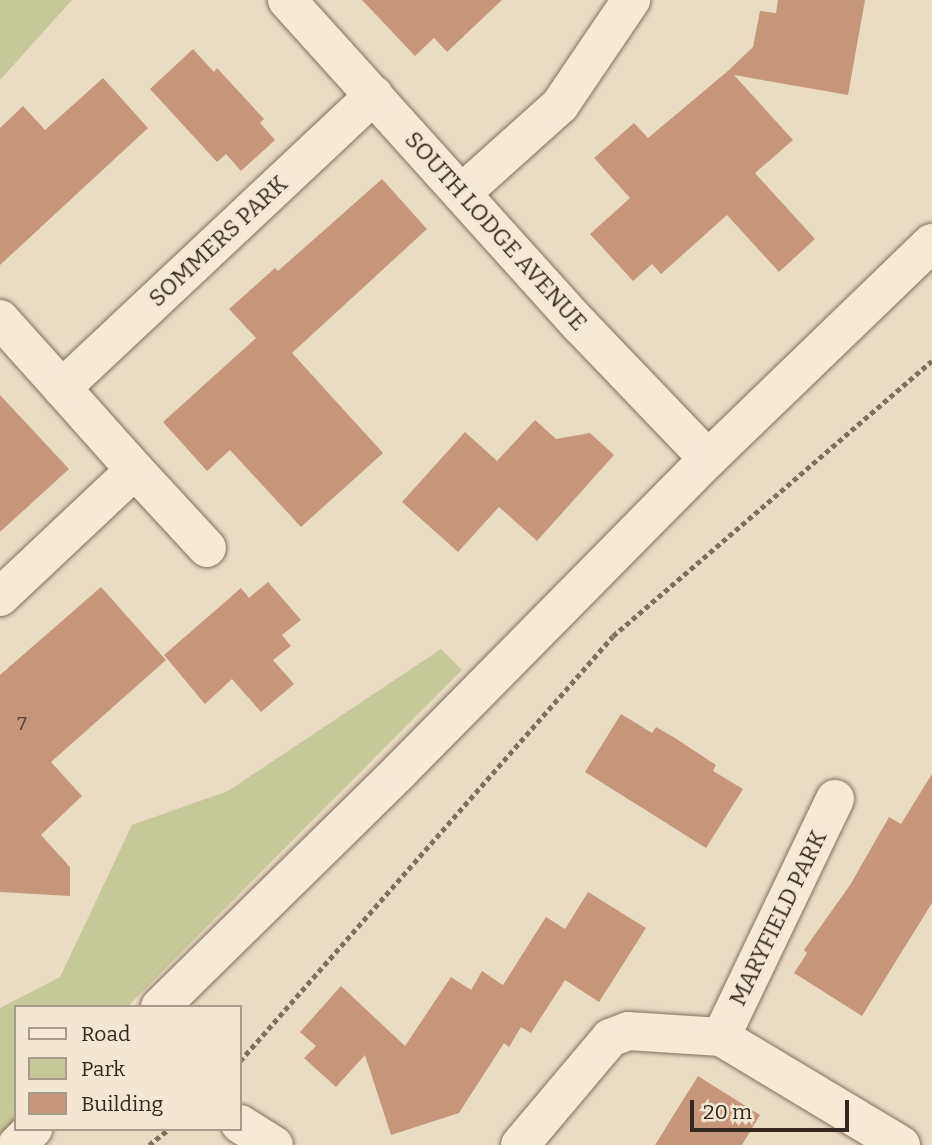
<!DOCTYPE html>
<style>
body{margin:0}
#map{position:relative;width:932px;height:1145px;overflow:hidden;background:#eadcc3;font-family:Bitter,serif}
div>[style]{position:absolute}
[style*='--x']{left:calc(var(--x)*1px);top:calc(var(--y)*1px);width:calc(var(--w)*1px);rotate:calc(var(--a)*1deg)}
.green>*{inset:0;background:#c5c898}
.building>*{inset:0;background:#c6967b}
.path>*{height:4.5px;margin-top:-2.25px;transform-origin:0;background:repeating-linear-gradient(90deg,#836e5b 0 5px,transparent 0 8.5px)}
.roads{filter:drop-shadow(0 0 2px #836e5b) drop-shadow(0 0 2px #836e5b)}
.street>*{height:38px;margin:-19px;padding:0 19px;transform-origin:19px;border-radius:19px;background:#f6ead5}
.secondary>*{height:38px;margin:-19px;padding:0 19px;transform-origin:19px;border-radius:19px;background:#f6ead5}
span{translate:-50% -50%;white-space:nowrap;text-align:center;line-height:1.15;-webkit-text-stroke:5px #f3e7d2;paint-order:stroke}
.number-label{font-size:19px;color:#584435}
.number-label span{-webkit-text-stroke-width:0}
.street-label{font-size:23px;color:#34281e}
.legend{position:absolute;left:14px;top:1005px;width:228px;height:126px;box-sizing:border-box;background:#f3e7d2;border:2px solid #a79b8a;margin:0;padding:9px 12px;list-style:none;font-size:21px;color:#34281e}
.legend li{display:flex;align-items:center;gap:14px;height:35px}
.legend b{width:35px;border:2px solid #a79b8a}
.scale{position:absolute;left:690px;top:1100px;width:159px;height:32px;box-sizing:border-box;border:4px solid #34281e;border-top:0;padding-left:9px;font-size:21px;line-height:24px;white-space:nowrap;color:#34281e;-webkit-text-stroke:5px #f3e7d2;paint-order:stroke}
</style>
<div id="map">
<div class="green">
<i style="clip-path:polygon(0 0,72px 0,0 80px)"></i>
<i style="clip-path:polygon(441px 649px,462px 670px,127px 1007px,16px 1007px,16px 1119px,0 1134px,0 1008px,60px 977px,132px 825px,228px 791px)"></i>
</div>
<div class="building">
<i style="clip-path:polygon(362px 0,502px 0,447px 52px,434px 38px,415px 56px)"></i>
<i style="clip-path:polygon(778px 0,865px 0,848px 95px,734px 75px,793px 140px,755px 173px,815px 239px,779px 272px,727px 215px,661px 274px,652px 264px,633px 281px,590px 234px,630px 198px,594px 158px,634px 123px,648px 138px,729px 70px,753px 47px,760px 11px,776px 13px)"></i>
<i style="clip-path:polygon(193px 49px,214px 72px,217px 68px,264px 119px,260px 123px,275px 140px,241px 171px,226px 154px,217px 162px,150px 89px)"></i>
<i style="clip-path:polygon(103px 78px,148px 128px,0 265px,0 128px,23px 106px,45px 130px)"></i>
<i style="clip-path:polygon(382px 179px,427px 229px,292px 353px,383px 453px,301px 527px,230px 450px,207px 471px,163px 422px,256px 338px,229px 309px,275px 268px,278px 271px)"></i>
<i style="clip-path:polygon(0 395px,69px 469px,0 532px)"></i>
<i style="clip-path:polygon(535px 420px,556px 439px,590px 433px,614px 455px,537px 541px,499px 507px,458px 552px,402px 502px,465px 432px,497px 461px)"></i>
<i style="clip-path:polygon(268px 582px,301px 620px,282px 635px,291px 646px,273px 660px,294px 684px,261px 712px,232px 679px,205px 704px,164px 655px,241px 588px,249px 598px)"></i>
<i style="clip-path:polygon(101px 587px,166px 660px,51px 762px,82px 796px,41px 835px,70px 867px,70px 896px,0 892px,0 675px)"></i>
<i style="clip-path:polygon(621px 714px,652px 733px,656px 727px,675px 738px,716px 765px,713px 771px,743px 789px,706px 848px,585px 772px)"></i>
<i style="clip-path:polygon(932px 774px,932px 903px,862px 1016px,794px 973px,807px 953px,804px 950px,850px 885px,889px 817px,901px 824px)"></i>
<i style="clip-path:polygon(588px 892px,646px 928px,599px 1002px,565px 980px,531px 1033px,521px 1027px,509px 1047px,504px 1043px,459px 1113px,391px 1135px,365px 1055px,336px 1087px,304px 1058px,316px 1046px,300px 1032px,341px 986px,405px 1046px,451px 977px,471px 990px,482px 971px,503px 985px,546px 917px,565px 929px)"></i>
<i style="clip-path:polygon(698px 1076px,760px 1115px,742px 1145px,655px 1145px)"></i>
</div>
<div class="path">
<i style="--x:240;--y:1061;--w:565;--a:-48.73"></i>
<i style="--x:613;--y:636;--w:421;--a:-40.8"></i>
<i style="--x:149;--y:1145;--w:26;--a:-39"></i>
</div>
<div class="roads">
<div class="street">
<i style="--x:287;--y:0;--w:438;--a:48"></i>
<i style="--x:580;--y:325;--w:185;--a:46.3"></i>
<i style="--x:462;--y:193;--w:132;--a:-41.9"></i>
<i style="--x:560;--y:105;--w:127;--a:-55.9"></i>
<i style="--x:0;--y:319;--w:93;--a:48.1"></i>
<i style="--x:135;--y:470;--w:106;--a:47.3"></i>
<i style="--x:0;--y:597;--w:185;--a:-43.3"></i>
<i style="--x:135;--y:470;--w:110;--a:-131.7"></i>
<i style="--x:62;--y:388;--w:428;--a:-43.2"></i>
<i style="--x:721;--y:1037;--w:264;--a:-64.4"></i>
<i style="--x:240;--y:1124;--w:40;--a:32"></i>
<i style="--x:520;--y:1145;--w:140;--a:-49.9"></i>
<i style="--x:610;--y:1038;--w:19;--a:-21"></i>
<i style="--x:628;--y:1031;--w:93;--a:3.7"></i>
<i style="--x:721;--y:1037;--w:210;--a:31"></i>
</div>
<div class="secondary">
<i style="--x:160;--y:1007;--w:338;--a:-44.5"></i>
<i style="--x:401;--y:770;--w:437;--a:-45.4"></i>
<i style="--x:708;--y:459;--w:311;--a:-44"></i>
<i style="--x:17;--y:1145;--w:23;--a:-45"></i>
</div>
</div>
<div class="number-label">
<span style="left:22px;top:724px">7</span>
</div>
<div class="street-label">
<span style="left:496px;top:231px;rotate:48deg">SOUTH LODGE AVENUE</span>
<span style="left:218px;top:241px;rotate:-43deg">SOMMERS PARK</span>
<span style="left:778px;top:918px;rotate:-64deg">MARYFIELD PARK</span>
</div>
<ul class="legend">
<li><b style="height:9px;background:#f6ead5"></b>Road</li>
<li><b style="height:19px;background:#c5c898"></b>Park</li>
<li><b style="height:19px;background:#c6967b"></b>Building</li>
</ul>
<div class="scale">20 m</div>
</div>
